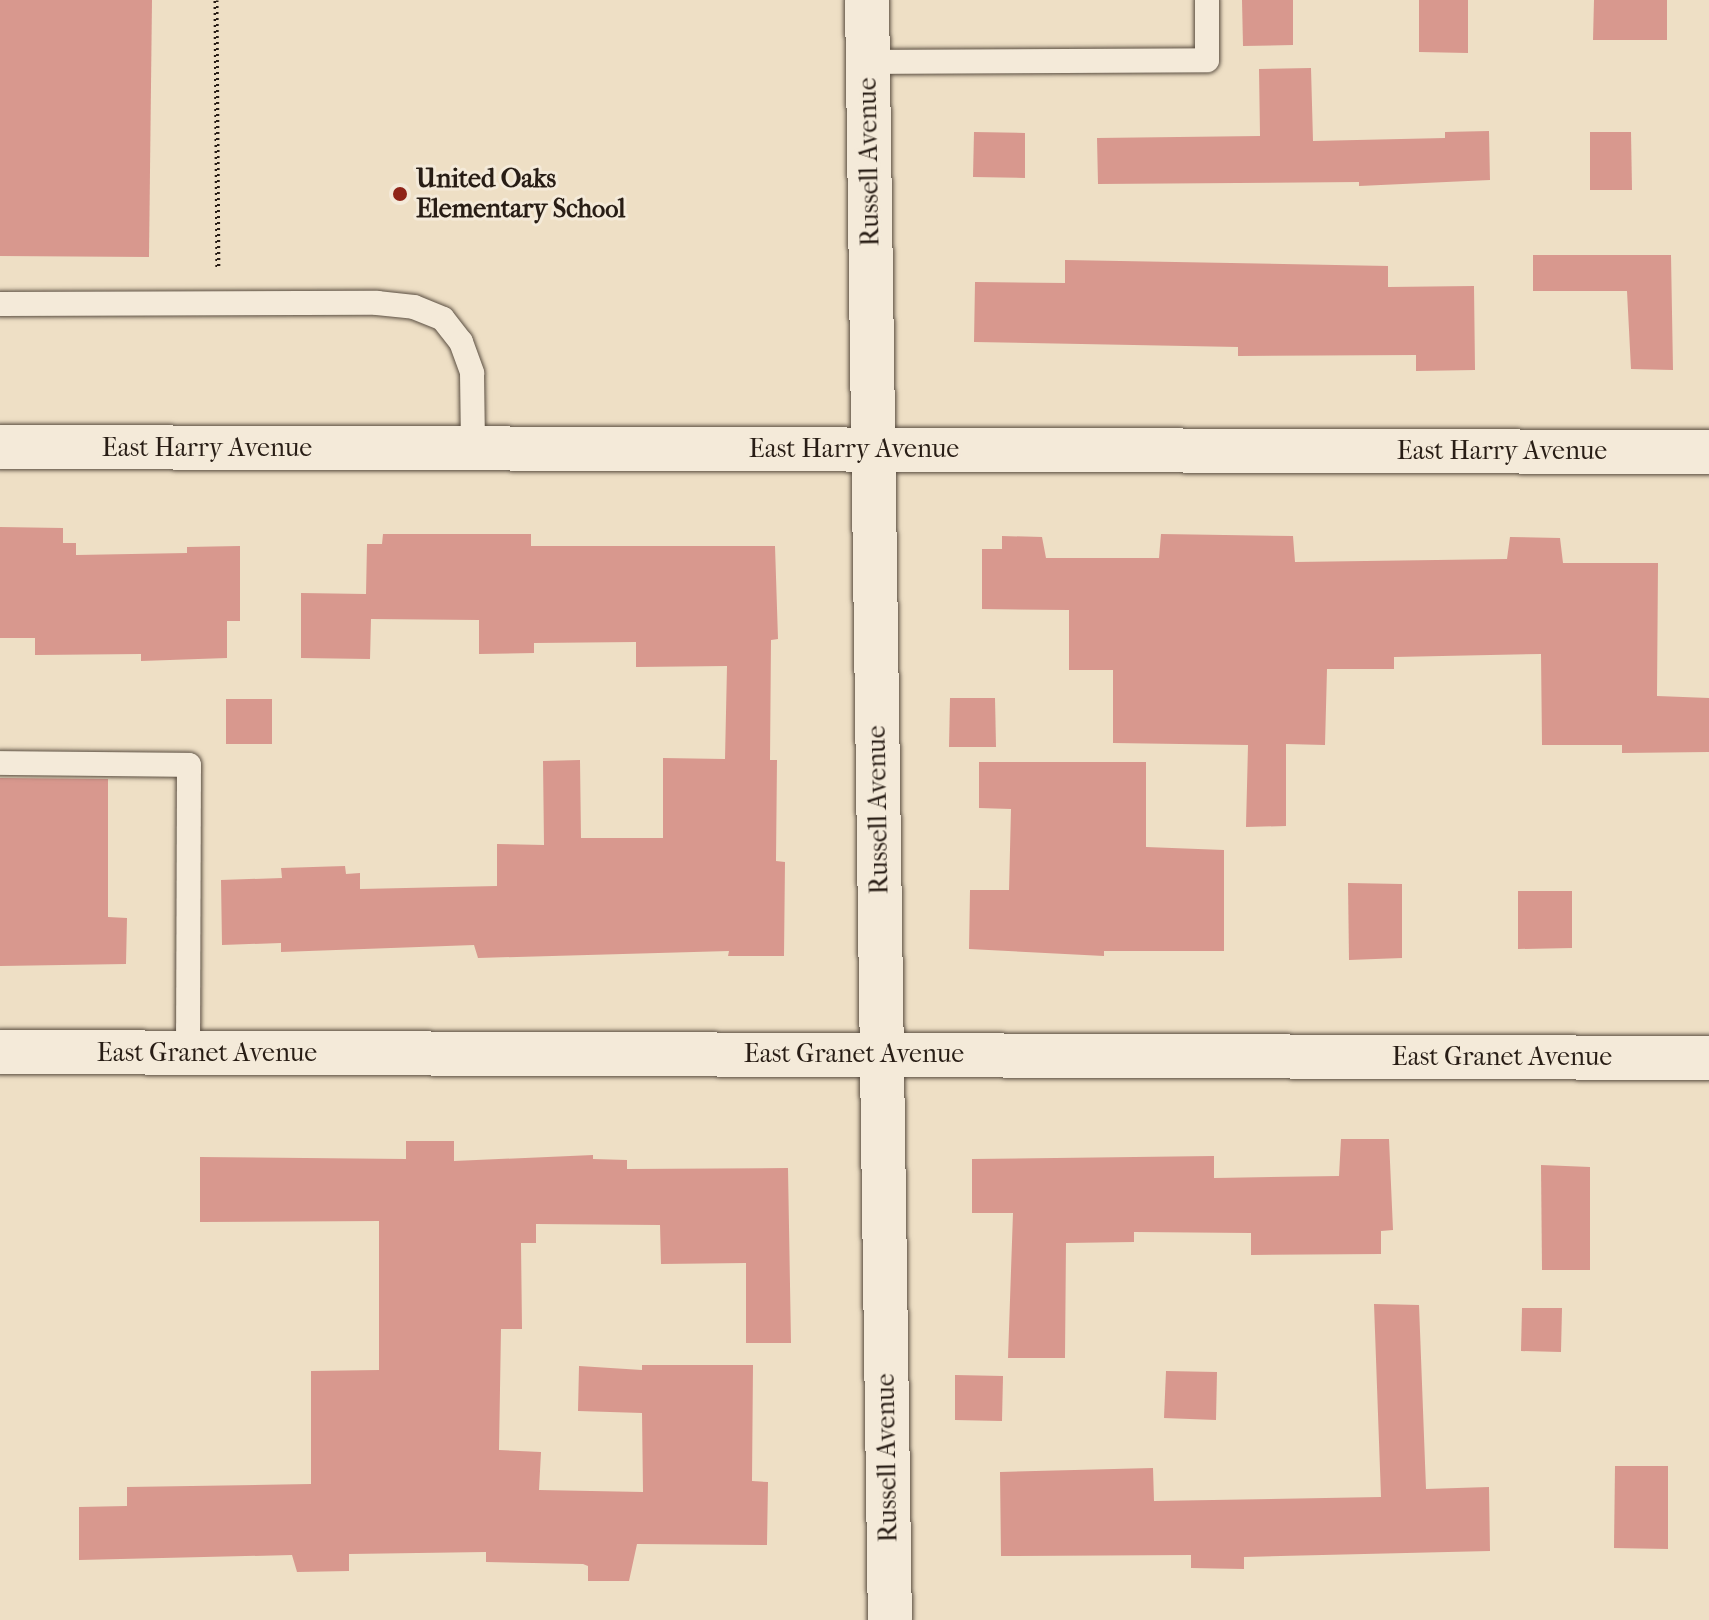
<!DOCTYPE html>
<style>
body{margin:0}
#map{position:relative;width:1709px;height:1620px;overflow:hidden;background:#eedfc5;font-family:"IM FELL French Canon",serif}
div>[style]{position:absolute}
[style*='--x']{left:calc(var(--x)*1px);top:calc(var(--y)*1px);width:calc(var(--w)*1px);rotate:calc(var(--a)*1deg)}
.building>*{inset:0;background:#d8988e}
.path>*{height:5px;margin-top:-2.5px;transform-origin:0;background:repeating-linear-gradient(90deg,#281d15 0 2px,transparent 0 6px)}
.roads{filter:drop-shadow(0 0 2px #5a4e41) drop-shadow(0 0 2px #5a4e41)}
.lane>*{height:24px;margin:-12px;padding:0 12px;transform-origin:12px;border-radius:12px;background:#f4ead9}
.street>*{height:44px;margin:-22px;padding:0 22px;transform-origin:22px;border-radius:22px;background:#f4ead9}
.dots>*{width:22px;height:22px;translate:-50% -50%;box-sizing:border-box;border:4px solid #f4ead9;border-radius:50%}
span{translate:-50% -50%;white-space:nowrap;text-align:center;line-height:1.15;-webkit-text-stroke:6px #f4ead9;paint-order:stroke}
.street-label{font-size:26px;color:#281d15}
.poi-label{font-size:26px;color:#281d15;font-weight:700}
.left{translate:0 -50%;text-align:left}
</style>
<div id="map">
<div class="building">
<i style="clip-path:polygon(0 0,152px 0,149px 257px,0 256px)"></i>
<i style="clip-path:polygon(1242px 0,1293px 0,1293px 45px,1243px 46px)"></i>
<i style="clip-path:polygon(1419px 0,1468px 0,1468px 53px,1419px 52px)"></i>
<i style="clip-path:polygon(1594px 0,1667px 0,1667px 40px,1593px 40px)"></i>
<i style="clip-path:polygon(1311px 68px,1313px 141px,1445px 138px,1445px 132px,1489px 131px,1490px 180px,1359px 186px,1359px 182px,1098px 184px,1097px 138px,1260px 136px,1259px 69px)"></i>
<i style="clip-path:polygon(974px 132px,1025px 133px,1025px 178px,973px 177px)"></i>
<i style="clip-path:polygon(1590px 132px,1631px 132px,1632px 190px,1590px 190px)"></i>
<i style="clip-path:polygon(1533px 255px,1671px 255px,1673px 370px,1631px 369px,1627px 291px,1533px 291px)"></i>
<i style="clip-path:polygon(1065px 260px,1388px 266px,1388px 287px,1474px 286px,1475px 370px,1416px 371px,1416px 355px,1238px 356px,1238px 347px,974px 342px,975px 282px,1065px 283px)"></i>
<i style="clip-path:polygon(0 527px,63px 528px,63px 543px,76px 543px,76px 555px,187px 553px,187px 547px,240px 546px,240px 621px,227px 621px,227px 658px,141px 661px,141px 654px,35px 655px,35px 638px,0 638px)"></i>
<i style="clip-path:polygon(383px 534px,531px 534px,531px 546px,775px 546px,778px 639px,771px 640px,770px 760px,777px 760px,776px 861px,785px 862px,784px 956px,728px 956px,729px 951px,478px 958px,474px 945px,281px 952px,281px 943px,222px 945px,221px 880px,282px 878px,281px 868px,345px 866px,346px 874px,360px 873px,360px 889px,497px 886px,497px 844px,544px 845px,543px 761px,580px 760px,581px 838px,663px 838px,663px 758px,725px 759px,727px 666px,636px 667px,636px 642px,534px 643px,534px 653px,479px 654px,479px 620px,371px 619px,370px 659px,301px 658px,301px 593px,366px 594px,367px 544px,382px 544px)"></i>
<i style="clip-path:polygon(1161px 534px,1293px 536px,1295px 562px,1507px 559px,1510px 537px,1560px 538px,1563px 563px,1658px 563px,1657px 696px,1709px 698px,1709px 752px,1622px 753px,1622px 745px,1542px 745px,1541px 654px,1394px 657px,1394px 669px,1327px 669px,1325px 745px,1286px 744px,1286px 826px,1246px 827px,1248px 745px,1113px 743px,1113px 670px,1069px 670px,1069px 610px,982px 609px,982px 549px,1002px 549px,1002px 536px,1042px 537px,1046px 558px,1159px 558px)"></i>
<i style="clip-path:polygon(950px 698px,995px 698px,996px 747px,949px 747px)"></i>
<i style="clip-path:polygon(226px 699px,272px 699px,272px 744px,226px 744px)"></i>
<i style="clip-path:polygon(979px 762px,1146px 762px,1146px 847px,1224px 850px,1224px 951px,1104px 951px,1104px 956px,969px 949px,970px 890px,1009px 890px,1011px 809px,979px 808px)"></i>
<i style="clip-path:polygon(0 778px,108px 779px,108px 917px,127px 918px,126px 964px,0 966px)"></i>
<i style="clip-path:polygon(1348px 883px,1402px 884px,1402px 958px,1349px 960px)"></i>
<i style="clip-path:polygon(1518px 891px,1572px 891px,1572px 948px,1518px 949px)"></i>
<i style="clip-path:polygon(1341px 1139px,1389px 1139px,1393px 1230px,1381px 1231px,1381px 1254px,1251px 1255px,1251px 1233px,1134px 1232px,1134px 1242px,1066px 1243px,1065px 1358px,1008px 1358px,1013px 1213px,972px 1213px,972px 1159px,1214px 1156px,1214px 1178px,1339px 1176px)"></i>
<i style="clip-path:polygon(406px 1141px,454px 1141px,454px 1161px,593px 1155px,593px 1159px,627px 1160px,627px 1169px,788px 1168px,791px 1343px,746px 1343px,746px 1263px,661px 1264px,660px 1225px,536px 1224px,536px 1243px,521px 1243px,522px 1329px,501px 1329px,499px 1450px,541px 1452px,539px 1490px,643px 1492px,642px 1413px,578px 1411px,579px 1366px,642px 1370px,642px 1365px,753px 1365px,752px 1481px,768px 1482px,767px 1545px,637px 1544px,629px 1581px,588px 1581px,588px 1566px,583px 1564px,486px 1562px,486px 1552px,349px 1554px,349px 1571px,297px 1572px,292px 1555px,79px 1560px,79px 1507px,127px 1506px,127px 1487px,311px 1484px,311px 1371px,379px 1370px,379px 1221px,200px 1222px,200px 1157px,406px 1159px)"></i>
<i style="clip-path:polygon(1541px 1165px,1590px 1167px,1590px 1270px,1542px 1270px)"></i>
<i style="clip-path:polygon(1374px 1304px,1419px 1305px,1426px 1489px,1489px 1487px,1490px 1551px,1244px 1557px,1244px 1569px,1191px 1568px,1191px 1555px,1001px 1556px,1000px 1472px,1153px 1468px,1154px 1501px,1381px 1497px)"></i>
<i style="clip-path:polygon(1522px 1308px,1562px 1308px,1561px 1352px,1521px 1351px)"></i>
<i style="clip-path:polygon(1166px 1371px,1217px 1372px,1216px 1420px,1164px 1418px)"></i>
<i style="clip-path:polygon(955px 1375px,1003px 1376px,1002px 1421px,955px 1420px)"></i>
<i style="clip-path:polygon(1615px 1466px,1668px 1466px,1668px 1549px,1614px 1548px)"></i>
</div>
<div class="path">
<i style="--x:216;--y:0;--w:269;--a:89.6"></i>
</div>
<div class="roads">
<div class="lane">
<i style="--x:867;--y:62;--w:340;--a:-0.3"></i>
<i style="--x:1207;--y:60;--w:60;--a:-90"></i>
<i style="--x:0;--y:304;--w:377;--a:-0.2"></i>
<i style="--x:377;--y:303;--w:37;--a:6"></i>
<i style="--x:414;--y:307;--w:31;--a:22"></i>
<i style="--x:443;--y:319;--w:29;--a:52"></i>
<i style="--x:461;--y:342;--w:33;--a:70"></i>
<i style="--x:472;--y:373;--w:76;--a:89.2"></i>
<i style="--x:0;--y:763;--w:189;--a:0.6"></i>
<i style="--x:189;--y:765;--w:289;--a:90.2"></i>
</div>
<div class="street">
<i style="--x:867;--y:0;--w:1620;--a:89.19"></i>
<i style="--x:0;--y:447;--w:1709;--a:0.17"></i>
<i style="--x:0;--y:1052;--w:1709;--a:0.2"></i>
</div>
</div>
<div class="dots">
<i style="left:400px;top:194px;background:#8f2418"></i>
</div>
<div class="street-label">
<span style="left:869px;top:162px;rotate:-91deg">Russell Avenue</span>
<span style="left:207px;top:448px">East Harry Avenue</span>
<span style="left:854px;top:449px">East Harry Avenue</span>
<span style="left:1502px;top:451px">East Harry Avenue</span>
<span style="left:878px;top:810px;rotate:-91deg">Russell Avenue</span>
<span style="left:207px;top:1053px">East Granet Avenue</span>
<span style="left:854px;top:1054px">East Granet Avenue</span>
<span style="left:1502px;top:1057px">East Granet Avenue</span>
<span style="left:887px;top:1458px;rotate:-91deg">Russell Avenue</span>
</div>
<div class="poi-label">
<span class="left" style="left:416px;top:194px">United Oaks<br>Elementary School</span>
</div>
</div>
